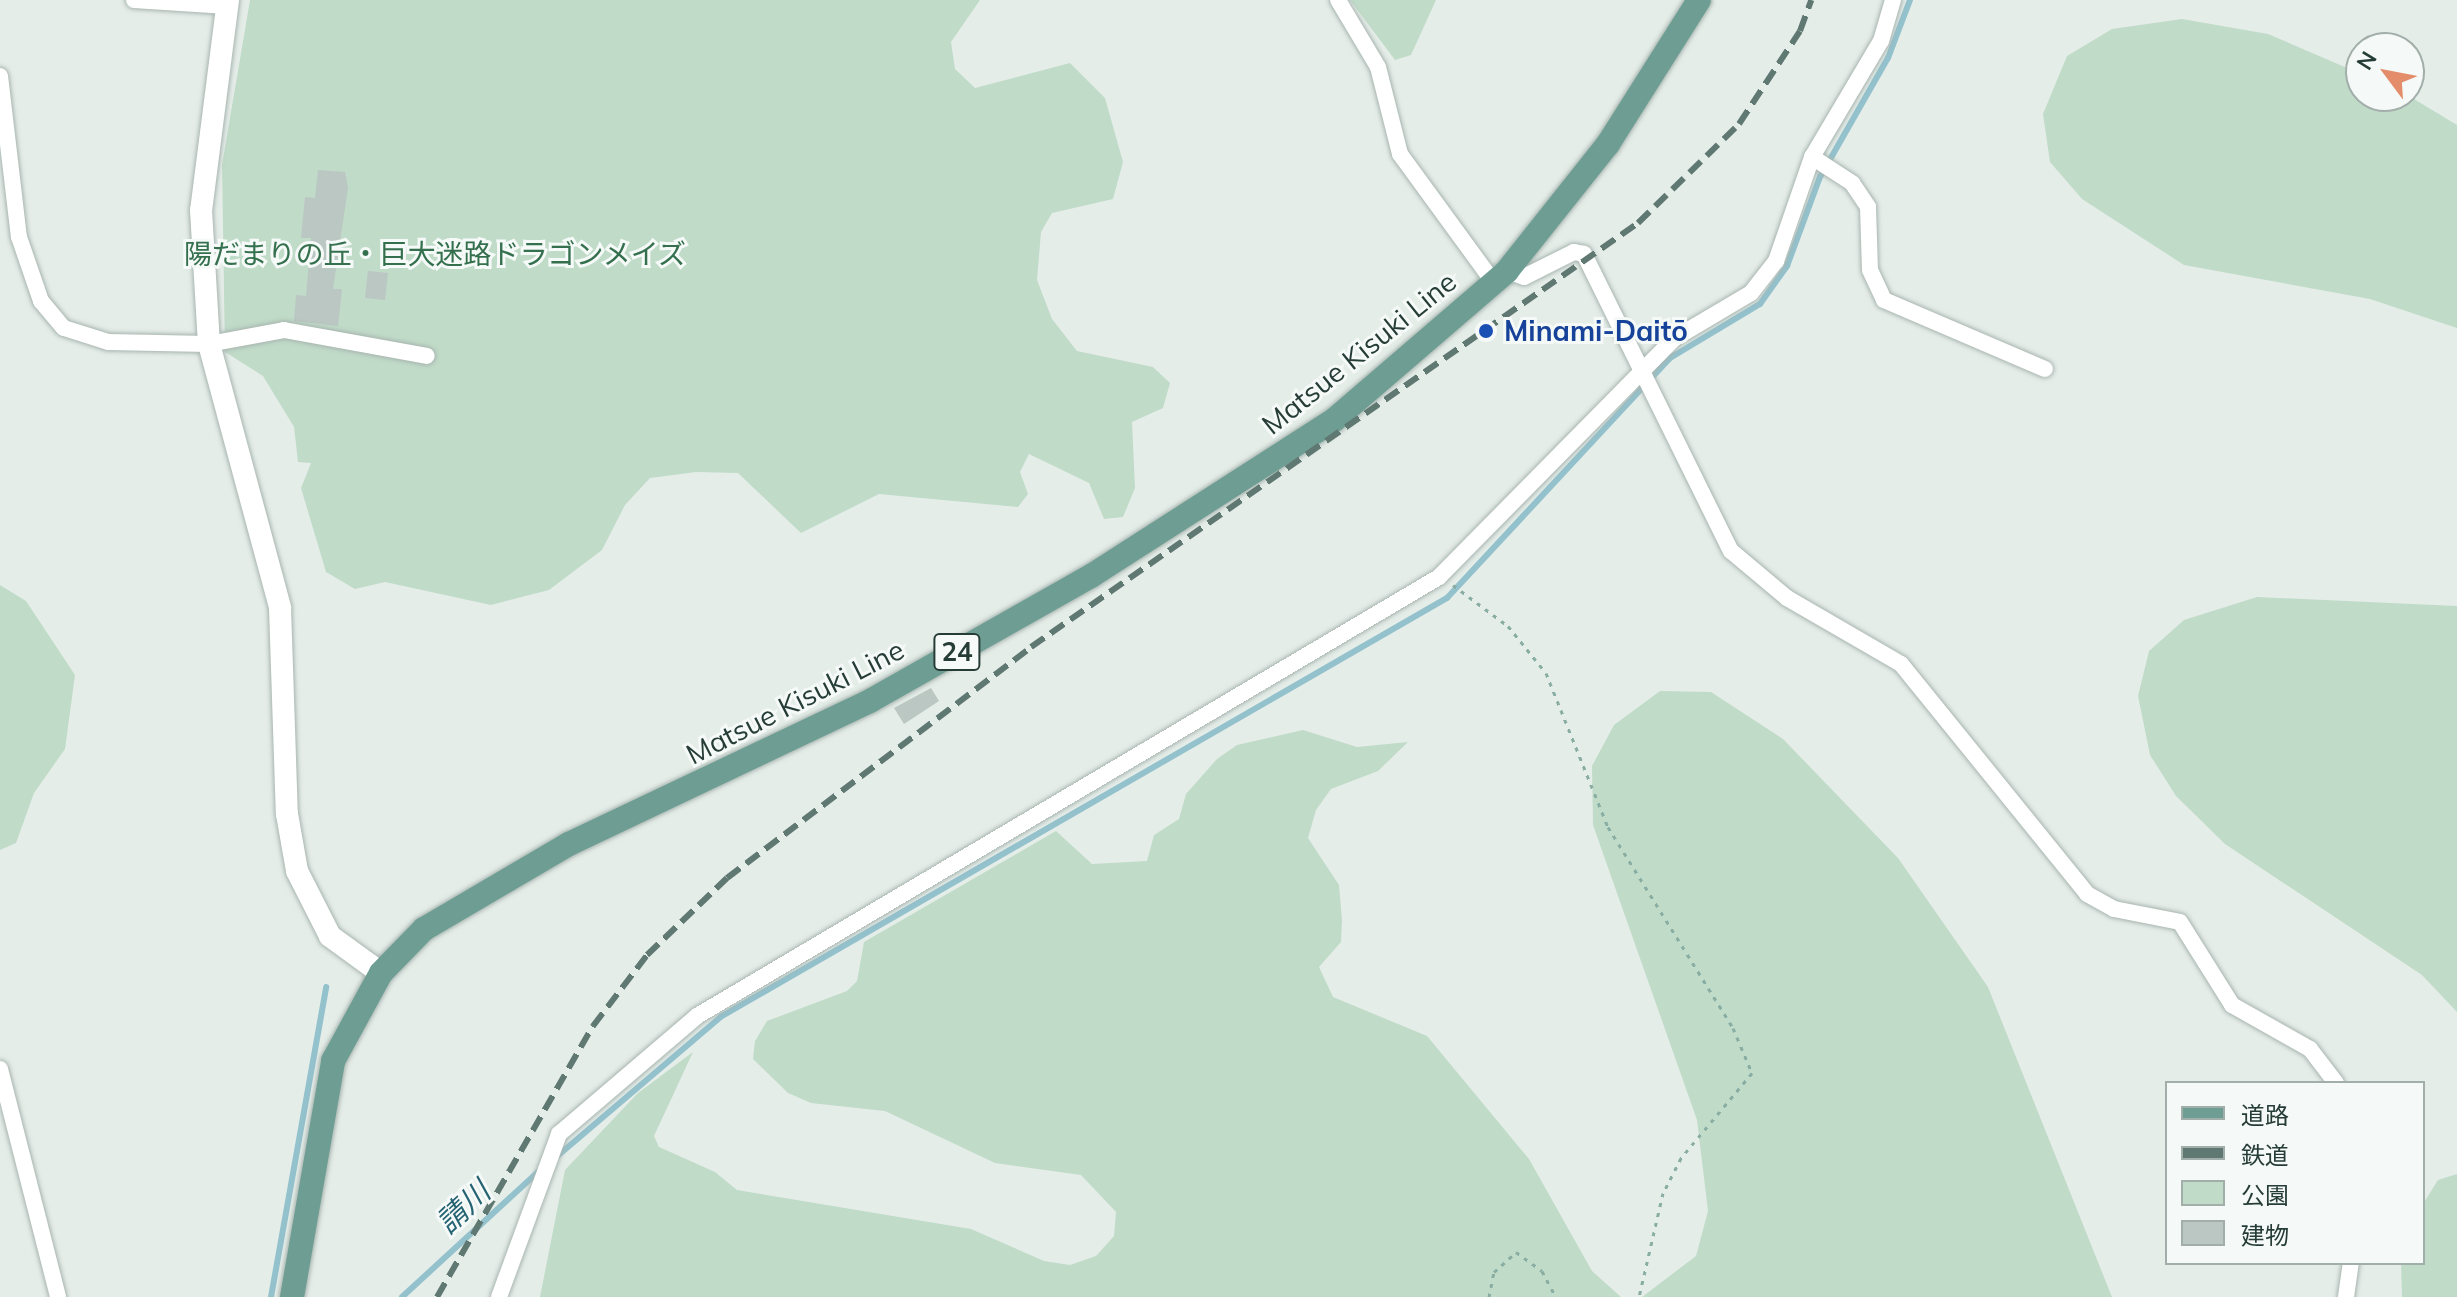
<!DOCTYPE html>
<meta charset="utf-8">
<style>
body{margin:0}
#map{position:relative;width:2457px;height:1297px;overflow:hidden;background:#e5ede9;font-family:Mulish,"Noto Sans JP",sans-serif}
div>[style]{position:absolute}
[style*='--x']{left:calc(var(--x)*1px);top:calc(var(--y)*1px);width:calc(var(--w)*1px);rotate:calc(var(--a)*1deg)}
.green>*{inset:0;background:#c0dbc8}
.stream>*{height:6px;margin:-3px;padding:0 3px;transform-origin:3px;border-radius:3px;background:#93c1cc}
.building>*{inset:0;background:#bac7c2}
.path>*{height:3px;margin-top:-1.5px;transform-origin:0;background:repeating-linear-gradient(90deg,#88ada3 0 4px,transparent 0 10px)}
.roads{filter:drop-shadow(0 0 2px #a8b5b0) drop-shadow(0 0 2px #a8b5b0)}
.street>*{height:16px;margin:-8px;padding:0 8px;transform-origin:8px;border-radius:8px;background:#fff}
.secondary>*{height:22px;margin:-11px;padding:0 11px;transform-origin:11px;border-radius:11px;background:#fff}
.primary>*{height:24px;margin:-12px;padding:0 12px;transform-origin:12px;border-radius:12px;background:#6e9e93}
.rail>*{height:6px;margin-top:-3px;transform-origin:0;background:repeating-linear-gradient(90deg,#607872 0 16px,transparent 0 24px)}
.dots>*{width:22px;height:22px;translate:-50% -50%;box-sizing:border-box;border:4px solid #f5f9f7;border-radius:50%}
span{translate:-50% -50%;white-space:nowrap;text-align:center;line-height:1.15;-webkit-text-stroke:6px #f5f9f7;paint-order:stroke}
.shield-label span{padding:2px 6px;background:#f5f9f7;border:2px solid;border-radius:6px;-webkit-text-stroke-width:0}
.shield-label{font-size:26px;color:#263d37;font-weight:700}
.park-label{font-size:28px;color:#34704d}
.transit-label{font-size:28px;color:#164399;font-weight:700}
.left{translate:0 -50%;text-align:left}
.street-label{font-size:28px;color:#263d37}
.water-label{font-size:30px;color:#256373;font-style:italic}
.legend{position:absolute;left:2165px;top:1081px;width:260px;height:184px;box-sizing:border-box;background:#f5f9f7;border:2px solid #a2aeaa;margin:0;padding:10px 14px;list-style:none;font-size:24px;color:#263d37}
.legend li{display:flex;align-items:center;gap:16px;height:40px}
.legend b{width:40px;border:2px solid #a2aeaa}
.north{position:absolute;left:2345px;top:32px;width:80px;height:80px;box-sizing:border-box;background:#f5f9f7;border:2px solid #a2aeaa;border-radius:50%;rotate:302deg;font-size:22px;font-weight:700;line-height:32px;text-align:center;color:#263d37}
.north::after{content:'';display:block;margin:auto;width:28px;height:36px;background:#e48d6b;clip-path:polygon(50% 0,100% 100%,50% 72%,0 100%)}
</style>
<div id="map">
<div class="green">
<i style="clip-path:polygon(250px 0,980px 0,951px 42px,955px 69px,975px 88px,1070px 63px,1105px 98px,1123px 162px,1113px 199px,1052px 213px,1041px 232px,1037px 280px,1052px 319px,1077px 351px,1153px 367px,1170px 383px,1163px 408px,1132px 422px,1135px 488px,1123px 517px,1104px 519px,1089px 483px,1029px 454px,1020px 472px,1028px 494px,1018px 507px,879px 494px,801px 533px,738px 473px,696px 472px,650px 478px,625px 505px,602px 550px,549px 590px,491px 605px,385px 582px,355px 589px,326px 572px,301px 488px,311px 463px,298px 462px,294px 427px,263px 376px,225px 352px,222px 165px)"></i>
<i style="clip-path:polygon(1350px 0,1436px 0,1411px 55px,1395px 60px)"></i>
<i style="clip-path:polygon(2182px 19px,2268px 34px,2361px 74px,2361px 96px,2409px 96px,2457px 125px,2457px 328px,2370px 299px,2184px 265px,2082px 199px,2050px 162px,2043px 114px,2067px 56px,2112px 29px)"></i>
<i style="clip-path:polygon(0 585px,26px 601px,75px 675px,65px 749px,34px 793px,16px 843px,0 850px)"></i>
<i style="clip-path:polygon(2257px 597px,2457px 606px,2457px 1012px,2422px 975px,2225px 844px,2176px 796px,2150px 755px,2138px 696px,2149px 651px,2184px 620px)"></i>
<i style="clip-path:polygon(1660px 691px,1711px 692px,1783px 739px,1898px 858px,1988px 987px,2112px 1297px,1642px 1297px,1696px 1256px,1708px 1211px,1697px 1120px,1593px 825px,1592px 766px,1614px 725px)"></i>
<i style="clip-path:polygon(1303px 730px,1357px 747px,1408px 742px,1378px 771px,1331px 789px,1316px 810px,1308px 838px,1339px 885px,1342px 920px,1341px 942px,1319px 967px,1333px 997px,1427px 1036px,1529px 1159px,1592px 1271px,1621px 1297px,540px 1297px,565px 1170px,638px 1093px,693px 1052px,654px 1136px,659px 1147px,715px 1172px,737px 1190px,971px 1229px,1044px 1261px,1070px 1265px,1096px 1256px,1114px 1236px,1116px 1212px,1081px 1175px,995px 1163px,885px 1111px,811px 1103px,788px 1093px,753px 1059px,755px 1041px,767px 1021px,847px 991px,857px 981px,864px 942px,1056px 831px,1092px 864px,1147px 861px,1154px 835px,1179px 819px,1186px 794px,1217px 759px,1237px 745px)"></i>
<i style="clip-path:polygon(2457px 1174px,2457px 1297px,2402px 1297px,2401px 1263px,2423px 1263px,2423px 1204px,2438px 1180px)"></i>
</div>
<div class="stream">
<i style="--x:555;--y:1158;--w:219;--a:-40.4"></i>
<i style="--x:722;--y:1016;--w:837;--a:-29.97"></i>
<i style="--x:1447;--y:598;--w:328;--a:-47.1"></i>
<i style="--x:1670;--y:358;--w:105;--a:-31"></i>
<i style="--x:1760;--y:304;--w:47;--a:-54.6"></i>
<i style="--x:1787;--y:266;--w:95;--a:-69.7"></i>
<i style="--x:1820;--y:177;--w:137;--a:-60.3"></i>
<i style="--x:1888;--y:58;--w:62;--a:-69.2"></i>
<i style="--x:271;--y:1297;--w:315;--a:-79.9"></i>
<i style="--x:402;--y:1297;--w:188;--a:-42.6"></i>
</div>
<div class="building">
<i style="clip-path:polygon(318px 170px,345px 172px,348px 188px,333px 289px,342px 289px,338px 326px,294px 321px,296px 295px,306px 296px,311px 238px,301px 238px,305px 197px,315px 198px)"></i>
<i style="clip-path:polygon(368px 271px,388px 273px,385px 300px,365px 298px)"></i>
<i style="clip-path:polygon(931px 688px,939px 701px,904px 724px,894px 708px)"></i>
</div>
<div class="path">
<i style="--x:1453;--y:585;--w:69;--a:36.7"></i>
<i style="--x:1508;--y:626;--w:60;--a:51"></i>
<i style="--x:1546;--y:673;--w:166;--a:68.1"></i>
<i style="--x:1608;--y:827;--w:237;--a:58.1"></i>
<i style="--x:1733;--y:1028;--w:49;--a:67.1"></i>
<i style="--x:1752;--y:1073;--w:111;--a:129.9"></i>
<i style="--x:1681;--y:1158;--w:39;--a:117"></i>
<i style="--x:1663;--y:1193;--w:107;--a:103"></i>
<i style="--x:1489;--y:1297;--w:25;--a:-79"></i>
<i style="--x:1494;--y:1272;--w:30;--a:-42"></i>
<i style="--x:1516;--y:1252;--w:32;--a:36"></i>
<i style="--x:1542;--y:1271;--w:30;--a:62"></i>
</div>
<div class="roads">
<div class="street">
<i style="--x:134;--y:0;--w:93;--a:3.7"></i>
<i style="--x:1338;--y:0;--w:78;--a:59.2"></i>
<i style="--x:1378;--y:67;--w:90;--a:75.8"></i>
<i style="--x:1400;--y:154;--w:160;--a:53.9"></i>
<i style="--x:0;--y:76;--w:162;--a:83.3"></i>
<i style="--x:19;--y:237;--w:68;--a:71"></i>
<i style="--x:41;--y:301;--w:35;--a:50"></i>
<i style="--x:64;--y:328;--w:46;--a:17.7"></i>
<i style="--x:108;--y:342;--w:101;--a:1.1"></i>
<i style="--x:209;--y:344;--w:76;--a:-10.6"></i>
<i style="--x:284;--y:330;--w:145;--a:10.3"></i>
<i style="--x:1812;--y:157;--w:48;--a:33"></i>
<i style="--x:1852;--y:183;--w:29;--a:56"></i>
<i style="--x:1868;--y:207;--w:63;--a:88.2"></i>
<i style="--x:1870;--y:270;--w:33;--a:65"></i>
<i style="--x:1884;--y:300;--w:175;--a:23.2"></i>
<i style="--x:1507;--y:271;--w:18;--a:19"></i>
<i style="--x:1524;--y:277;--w:56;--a:-26.6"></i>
<i style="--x:1574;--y:252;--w:10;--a:11"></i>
<i style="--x:1584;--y:254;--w:331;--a:63.7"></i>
<i style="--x:1731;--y:551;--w:73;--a:40"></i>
<i style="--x:1787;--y:598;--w:132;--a:30.1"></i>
<i style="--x:1901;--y:664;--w:296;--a:51"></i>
<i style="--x:2087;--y:894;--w:31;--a:29"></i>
<i style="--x:2114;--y:909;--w:67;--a:11.1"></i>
<i style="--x:2180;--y:922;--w:98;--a:57.9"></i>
<i style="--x:2232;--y:1005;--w:90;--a:29.4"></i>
<i style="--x:2310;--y:1049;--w:43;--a:52.6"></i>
<i style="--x:0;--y:1069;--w:235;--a:75.7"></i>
<i style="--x:499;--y:1297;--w:174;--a:-69.8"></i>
<i style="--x:559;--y:1134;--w:182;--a:-40.5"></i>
<i style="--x:697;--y:1016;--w:862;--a:-30.61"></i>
<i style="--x:1439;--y:577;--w:336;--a:-45.4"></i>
<i style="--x:1675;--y:338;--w:88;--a:-30.6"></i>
<i style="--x:1751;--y:293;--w:41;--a:-52"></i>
<i style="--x:1776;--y:261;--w:110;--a:-70.9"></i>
<i style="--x:1812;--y:157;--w:135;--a:-59.3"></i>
<i style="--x:1881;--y:41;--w:43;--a:-73.7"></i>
<i style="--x:2346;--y:1297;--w:34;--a:-82"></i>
</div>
<div class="secondary">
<i style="--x:228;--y:0;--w:212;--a:97.3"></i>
<i style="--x:201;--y:210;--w:134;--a:86.6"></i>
<i style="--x:209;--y:344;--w:273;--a:74.9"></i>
<i style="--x:280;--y:608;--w:206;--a:88.1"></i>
<i style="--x:287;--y:814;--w:58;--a:80"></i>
<i style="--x:297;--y:871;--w:73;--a:63.1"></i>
<i style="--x:330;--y:936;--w:63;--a:36"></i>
</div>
<div class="primary">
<i style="--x:292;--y:1297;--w:240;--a:-80.1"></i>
<i style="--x:333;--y:1061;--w:100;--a:-61.4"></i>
<i style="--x:381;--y:973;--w:62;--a:-45.7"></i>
<i style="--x:424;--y:929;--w:168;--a:-30.4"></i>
<i style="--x:569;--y:844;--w:333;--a:-25.4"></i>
<i style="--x:870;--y:701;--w:254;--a:-29.5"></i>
<i style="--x:1091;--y:576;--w:289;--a:-32.7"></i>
<i style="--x:1334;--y:420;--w:228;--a:-40.7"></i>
<i style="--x:1507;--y:271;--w:162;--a:-51.5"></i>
<i style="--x:1608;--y:144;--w:170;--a:-57.7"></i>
</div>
</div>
<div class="rail">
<i style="--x:437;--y:1297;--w:313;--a:-60.1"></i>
<i style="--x:593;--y:1026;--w:89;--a:-52.7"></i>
<i style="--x:647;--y:955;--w:111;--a:-43.9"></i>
<i style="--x:727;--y:878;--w:382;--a:-37.2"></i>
<i style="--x:1031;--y:647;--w:740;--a:-34.93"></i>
<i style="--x:1638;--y:223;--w:141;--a:-44.4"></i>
<i style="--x:1739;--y:124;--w:111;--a:-56.7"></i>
<i style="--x:1800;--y:31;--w:33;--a:-70"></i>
</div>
<div class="dots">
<i style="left:1486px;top:331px;background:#1a4fb4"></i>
</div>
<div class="shield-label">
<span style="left:957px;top:652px">24</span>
</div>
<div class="park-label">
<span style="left:435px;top:254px">陽だまりの丘・巨大迷路ドラゴンメイズ</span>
</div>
<div class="transit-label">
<span class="left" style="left:1504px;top:331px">Minami-Daitō</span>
</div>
<div class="street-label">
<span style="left:1359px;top:353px;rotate:-39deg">Matsue Kisuki Line</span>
<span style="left:795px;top:702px;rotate:-27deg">Matsue Kisuki Line</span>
</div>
<div class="water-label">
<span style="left:463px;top:1207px;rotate:-43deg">請川</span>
</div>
<ul class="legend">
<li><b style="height:10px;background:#6e9e93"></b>道路</li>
<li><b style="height:10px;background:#607872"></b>鉄道</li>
<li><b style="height:22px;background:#c0dbc8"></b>公園</li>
<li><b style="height:22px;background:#bac7c2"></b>建物</li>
</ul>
<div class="north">N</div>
</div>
